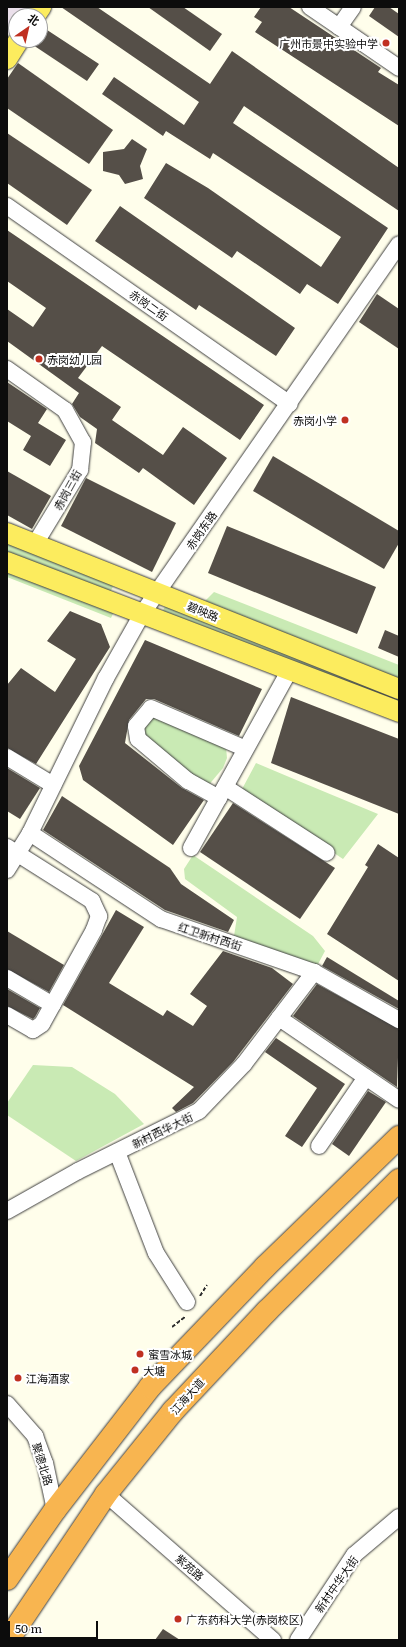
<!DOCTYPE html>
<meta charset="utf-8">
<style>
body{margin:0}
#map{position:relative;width:406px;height:1647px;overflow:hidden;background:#fffeeb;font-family:Literata,"Noto Sans SC",serif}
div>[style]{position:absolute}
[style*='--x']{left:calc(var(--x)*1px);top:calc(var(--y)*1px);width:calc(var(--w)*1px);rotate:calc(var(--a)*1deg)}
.industrial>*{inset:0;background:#ebe0eb}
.green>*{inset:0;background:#c9eab4}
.building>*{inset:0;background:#554f48}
.path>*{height:2px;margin-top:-1px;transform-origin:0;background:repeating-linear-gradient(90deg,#2e2e2e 0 4px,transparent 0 6px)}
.roads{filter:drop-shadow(0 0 1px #3f3f3f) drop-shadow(0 0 1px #3f3f3f)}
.minor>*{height:16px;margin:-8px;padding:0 8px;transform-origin:8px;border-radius:8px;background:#fff}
.major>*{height:20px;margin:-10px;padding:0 10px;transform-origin:10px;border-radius:10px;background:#fcec5e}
.highway>*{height:22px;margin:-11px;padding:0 11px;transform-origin:11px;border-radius:11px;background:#f8b550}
.dots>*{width:11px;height:11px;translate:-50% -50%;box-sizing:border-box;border:2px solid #fff;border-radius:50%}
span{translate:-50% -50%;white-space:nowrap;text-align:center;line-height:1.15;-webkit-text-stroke:4px #fff;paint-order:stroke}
.poi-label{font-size:11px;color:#0c0c0c}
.right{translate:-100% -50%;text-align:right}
.left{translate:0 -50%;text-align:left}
.street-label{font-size:11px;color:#0c0c0c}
.frame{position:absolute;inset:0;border:8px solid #0c0c0c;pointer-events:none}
.north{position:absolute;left:8px;top:8px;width:40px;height:40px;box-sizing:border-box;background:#fff;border:1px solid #9e9e9e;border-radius:50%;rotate:34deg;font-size:11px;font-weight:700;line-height:16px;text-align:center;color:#0c0c0c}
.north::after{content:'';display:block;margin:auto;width:14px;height:18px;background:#c03021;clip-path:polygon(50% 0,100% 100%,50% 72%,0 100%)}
.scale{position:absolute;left:8px;top:1621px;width:90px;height:18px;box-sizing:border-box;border:2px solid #0c0c0c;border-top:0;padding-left:5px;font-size:12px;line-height:14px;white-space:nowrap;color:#0c0c0c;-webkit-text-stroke:3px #fff;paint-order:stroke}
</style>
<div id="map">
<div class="industrial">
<i style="clip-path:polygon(7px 7px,26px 7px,20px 16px,16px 16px,16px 22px,7px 36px)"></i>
</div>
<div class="green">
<i style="clip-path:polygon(7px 539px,116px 580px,108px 597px,7px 555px)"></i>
<i style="clip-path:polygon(7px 566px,116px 607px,111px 618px,7px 577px)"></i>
<i style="clip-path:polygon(214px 592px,399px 665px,399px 679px,205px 601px)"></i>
<i style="clip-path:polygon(167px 601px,399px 693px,399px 708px,161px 616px)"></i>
<i style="clip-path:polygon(148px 713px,226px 748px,227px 758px,223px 768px,207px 787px,145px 742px,141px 726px)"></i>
<i style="clip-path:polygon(256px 763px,301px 782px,378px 814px,343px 859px,241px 791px)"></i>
<i style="clip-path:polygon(193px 855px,313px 936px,325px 951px,317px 966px,300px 965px,234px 936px,237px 917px,185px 879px,184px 869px)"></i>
<i style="clip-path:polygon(33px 1065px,72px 1067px,115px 1094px,144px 1124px,76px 1161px,7px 1115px,7px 1103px)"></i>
</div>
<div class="building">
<i style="clip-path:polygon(61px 7px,97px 7px,210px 84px,232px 51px,399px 168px,399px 211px,244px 106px,233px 123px,388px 228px,338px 304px,307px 284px,300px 294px,237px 251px,232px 258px,144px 198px,166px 163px,208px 188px,321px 267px,341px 237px,213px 153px,210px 159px,166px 131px,163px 136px,102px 94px,114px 77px,184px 125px,199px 102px)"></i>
<i style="clip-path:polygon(148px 7px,183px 7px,222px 34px,210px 51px)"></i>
<i style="clip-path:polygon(261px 7px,289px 7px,381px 68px,378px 72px,399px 85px,399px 126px,255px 32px,262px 22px,254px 17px)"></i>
<i style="clip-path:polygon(375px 7px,389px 7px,399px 14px,399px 37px,369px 16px)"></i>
<i style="clip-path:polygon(41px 26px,99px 64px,87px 81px,30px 43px,30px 40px,40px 40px)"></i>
<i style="clip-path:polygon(18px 63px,113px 130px,89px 164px,7px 108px,7px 79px)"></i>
<i style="clip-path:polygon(7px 133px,92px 190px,67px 225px,7px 183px)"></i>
<i style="clip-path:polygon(132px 139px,147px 149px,140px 166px,143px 179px,125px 184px,119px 175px,103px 171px,103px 152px,124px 149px)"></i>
<i style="clip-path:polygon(120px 206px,295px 328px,276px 356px,199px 305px,196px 310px,95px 241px)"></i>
<i style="clip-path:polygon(7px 230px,264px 405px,240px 440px,102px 346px,78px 378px,121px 407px,112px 420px,163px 455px,183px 427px,227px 458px,194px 505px,143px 468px,139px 473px,95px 443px,97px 429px,80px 417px,72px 404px,79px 393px,7px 341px,7px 309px,33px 327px,46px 308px,7px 281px)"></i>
<i style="clip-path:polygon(377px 294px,399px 309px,399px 349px,359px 322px)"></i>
<i style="clip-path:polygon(7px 382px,47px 409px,38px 423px,66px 440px,50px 466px,23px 450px,31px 436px,7px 421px)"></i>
<i style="clip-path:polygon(273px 456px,399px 531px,399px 543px,384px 569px,253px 491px)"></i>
<i style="clip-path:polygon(7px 471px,51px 496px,32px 529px,7px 515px)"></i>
<i style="clip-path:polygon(86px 478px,176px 523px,152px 572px,61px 526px)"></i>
<i style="clip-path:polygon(227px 526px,376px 587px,357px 634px,208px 573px)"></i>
<i style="clip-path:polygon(70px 611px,101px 624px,110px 647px,36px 764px,7px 748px,7px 685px,21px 668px,55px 692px,76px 659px,47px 641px)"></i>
<i style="clip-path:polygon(385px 630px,399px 636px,399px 657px,378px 648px)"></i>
<i style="clip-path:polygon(145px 640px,262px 689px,239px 736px,154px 699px,146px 699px,129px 720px,125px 743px,182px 788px,204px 800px,173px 845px,83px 780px,79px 766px)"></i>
<i style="clip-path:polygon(291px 697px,399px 739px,399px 814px,271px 763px)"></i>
<i style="clip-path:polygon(7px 768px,40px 788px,20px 819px,7px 811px)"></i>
<i style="clip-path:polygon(62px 796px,170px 868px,181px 884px,234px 920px,228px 932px,165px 910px,43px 830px)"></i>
<i style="clip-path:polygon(233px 803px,335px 868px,300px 919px,200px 852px)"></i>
<i style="clip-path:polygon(378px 844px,399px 858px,399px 981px,327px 934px,368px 867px,365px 865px)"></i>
<i style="clip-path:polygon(116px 910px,144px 927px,109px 983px,163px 1016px,167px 1010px,193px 1026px,207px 1006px,190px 994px,223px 951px,272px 968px,293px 984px,233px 1062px,193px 1103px,176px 1112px,172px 1108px,194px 1087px,63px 1005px)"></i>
<i style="clip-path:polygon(7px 931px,64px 965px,49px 992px,7px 969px)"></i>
<i style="clip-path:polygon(327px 957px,399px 1001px,399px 1009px,322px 966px)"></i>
<i style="clip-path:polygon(317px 984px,399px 1029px,397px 1087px,293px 1016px)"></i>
<i style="clip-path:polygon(7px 989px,40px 1008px,35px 1017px,33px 1019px,7px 1006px)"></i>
<i style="clip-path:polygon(276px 1038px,345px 1084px,302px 1147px,285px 1136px,317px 1088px,265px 1052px)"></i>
<i style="clip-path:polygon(368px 1091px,386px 1102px,349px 1156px,332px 1144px)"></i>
<i style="clip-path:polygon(163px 1629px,180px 1640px,155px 1640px)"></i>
</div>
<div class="path">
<i style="--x:200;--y:1296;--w:13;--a:-58"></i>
<i style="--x:172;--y:1327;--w:18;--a:-38"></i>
</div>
<div class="roads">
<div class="minor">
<i style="--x:310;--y:7;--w:108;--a:34.4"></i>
<i style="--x:339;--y:27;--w:24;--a:-55"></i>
<i style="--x:7;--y:206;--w:345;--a:35"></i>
<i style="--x:7;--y:369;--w:71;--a:35.3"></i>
<i style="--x:65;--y:410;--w:37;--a:61"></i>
<i style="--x:83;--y:442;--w:28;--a:96"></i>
<i style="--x:80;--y:470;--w:87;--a:121.3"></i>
<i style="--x:7;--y:757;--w:54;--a:31.3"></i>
<i style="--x:225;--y:787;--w:121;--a:32.9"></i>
<i style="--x:219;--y:798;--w:35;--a:-151"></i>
<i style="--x:188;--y:781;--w:65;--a:-140"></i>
<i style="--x:138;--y:739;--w:13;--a:-99"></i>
<i style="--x:136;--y:726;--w:23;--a:-50"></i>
<i style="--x:151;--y:708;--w:103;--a:23.3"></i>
<i style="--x:30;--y:833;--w:157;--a:33.3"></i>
<i style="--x:161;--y:919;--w:162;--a:19.1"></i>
<i style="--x:314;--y:972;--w:98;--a:29.5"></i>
<i style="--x:7;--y:847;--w:101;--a:32.4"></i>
<i style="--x:92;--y:901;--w:17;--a:65"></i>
<i style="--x:99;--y:916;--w:15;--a:110"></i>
<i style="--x:94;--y:930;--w:107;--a:119"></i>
<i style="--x:42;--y:1024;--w:11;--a:146"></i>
<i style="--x:33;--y:1030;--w:30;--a:-150"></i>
<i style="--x:191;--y:848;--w:202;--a:-61"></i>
<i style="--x:7;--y:870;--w:44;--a:-58.1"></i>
<i style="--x:30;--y:833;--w:173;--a:-63.9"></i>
<i style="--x:106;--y:678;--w:73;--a:-60.6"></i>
<i style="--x:142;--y:614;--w:450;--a:-55.2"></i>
<i style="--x:7;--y:978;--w:53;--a:30.4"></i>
<i style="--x:279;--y:1018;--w:145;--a:34.3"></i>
<i style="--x:319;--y:1146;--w:83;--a:-55.7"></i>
<i style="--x:117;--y:1152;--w:108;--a:68.9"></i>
<i style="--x:156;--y:1253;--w:58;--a:57.7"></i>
<i style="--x:7;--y:1211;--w:81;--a:-29.4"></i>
<i style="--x:78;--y:1171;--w:135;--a:-26.4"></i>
<i style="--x:199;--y:1111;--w:65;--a:-46.2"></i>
<i style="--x:244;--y:1064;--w:116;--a:-52.7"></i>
<i style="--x:7;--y:1404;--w:43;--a:48.8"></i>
<i style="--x:35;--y:1436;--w:29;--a:70"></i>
<i style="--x:45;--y:1463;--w:48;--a:78"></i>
<i style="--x:106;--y:1494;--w:222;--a:41.2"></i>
<i style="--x:298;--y:1640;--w:102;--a:-56.6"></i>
<i style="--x:354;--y:1555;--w:59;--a:-40.2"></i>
</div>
<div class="major">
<i style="--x:35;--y:16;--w:11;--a:-56"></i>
<i style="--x:7;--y:59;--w:22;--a:-58"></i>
<i style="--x:7;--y:533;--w:422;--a:21.7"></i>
<i style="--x:7;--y:562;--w:420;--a:20.9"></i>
</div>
<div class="highway">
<i style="--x:7;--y:1579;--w:84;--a:-55.2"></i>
<i style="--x:55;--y:1510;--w:155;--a:-52.3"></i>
<i style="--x:150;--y:1387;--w:166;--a:-46.2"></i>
<i style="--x:265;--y:1267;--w:187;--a:-44.1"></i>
<i style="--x:8;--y:1640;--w:176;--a:-56.1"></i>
<i style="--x:106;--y:1494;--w:107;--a:-51.1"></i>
<i style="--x:173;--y:1411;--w:137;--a:-46.8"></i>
<i style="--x:267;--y:1311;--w:186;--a:-44.8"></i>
</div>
</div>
<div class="dots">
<i style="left:386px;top:43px;background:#c03021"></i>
<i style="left:39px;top:359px;background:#c03021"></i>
<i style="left:345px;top:420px;background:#c03021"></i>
<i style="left:140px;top:1354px;background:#c03021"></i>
<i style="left:135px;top:1370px;background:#c03021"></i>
<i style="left:18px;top:1378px;background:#c03021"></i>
<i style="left:178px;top:1619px;background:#c03021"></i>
</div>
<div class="poi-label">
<span class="right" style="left:378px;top:43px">广州市景中实验中学</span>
<span class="left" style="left:47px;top:359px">赤岗幼儿园</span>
<span class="right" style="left:337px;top:420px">赤岗小学</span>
<span class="left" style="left:148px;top:1354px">蜜雪冰城</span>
<span class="left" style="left:143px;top:1370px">大塘</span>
<span class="left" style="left:26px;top:1378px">江海酒家</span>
<span class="left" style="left:186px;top:1619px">广东药科大学(赤岗校区)</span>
</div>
<div class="street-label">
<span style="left:149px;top:305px;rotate:35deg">赤岗二街</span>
<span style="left:67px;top:490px;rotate:-61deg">赤岗三街</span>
<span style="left:201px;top:530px;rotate:-55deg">赤岗东路</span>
<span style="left:203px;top:611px;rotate:22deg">碧映路</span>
<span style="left:210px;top:936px;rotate:18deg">红卫新村西街</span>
<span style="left:162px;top:1130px;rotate:-26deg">新村西华大街</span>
<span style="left:187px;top:1396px;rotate:-48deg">江海大道</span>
<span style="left:43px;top:1464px;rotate:73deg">聚德北路</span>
<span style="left:190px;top:1567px;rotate:41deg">紫苑路</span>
<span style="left:336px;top:1584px;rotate:-55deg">新村中华大街</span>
</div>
<div class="frame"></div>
<div class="north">北</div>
<div class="scale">50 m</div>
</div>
